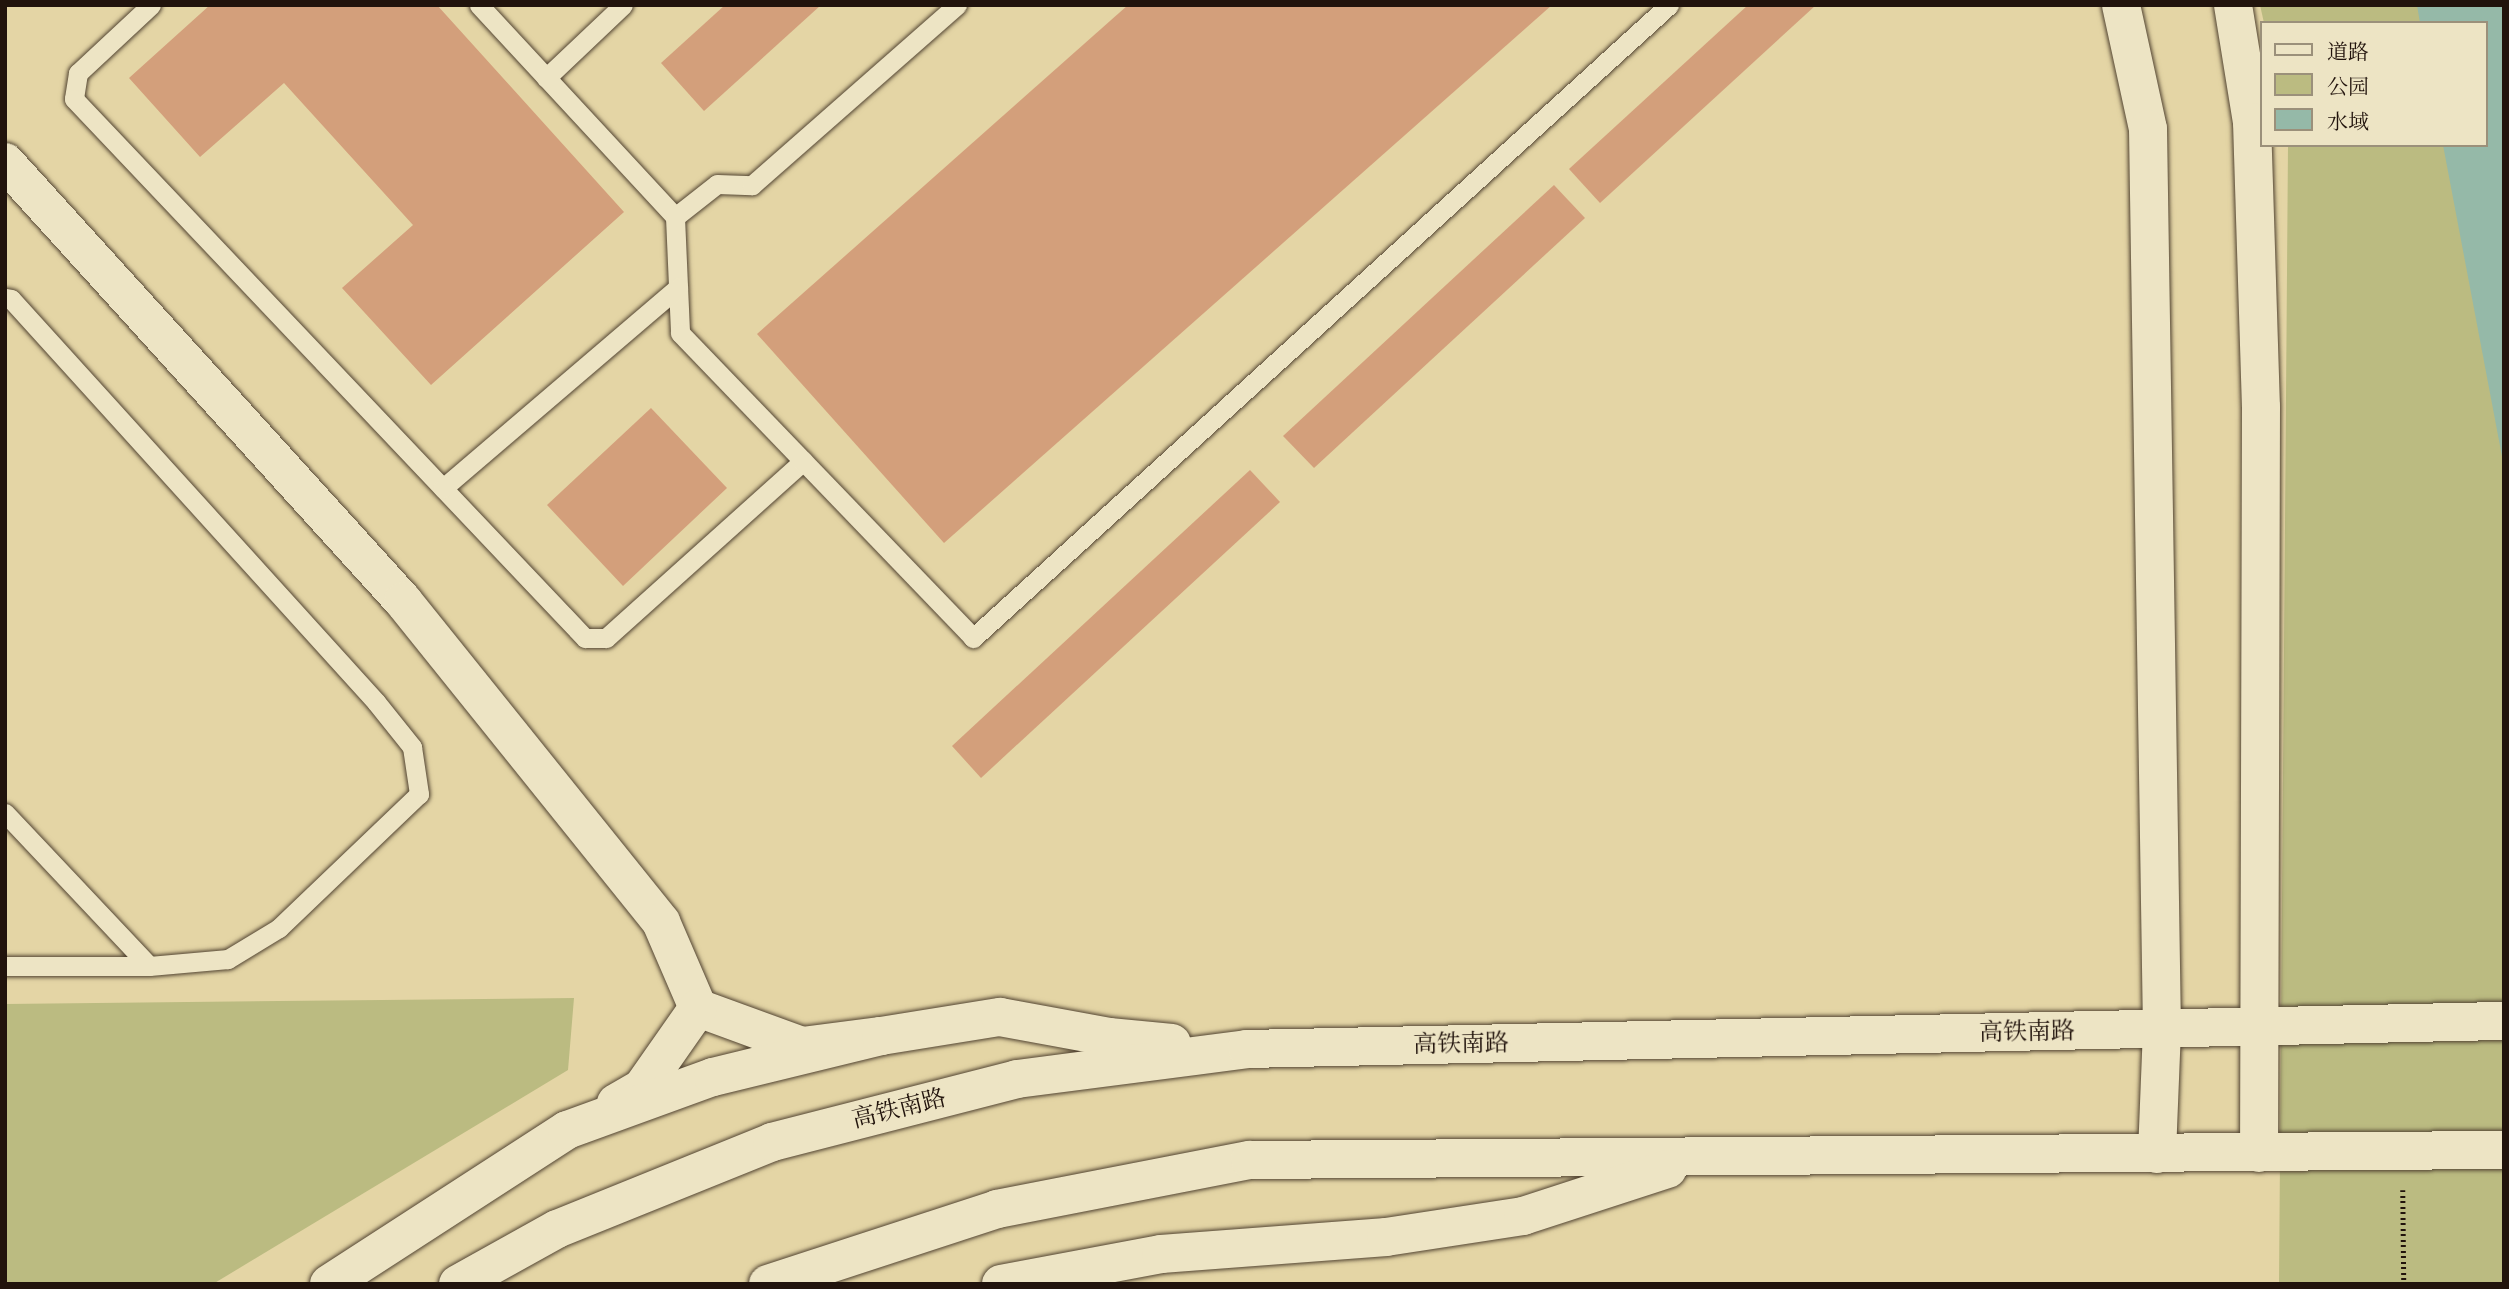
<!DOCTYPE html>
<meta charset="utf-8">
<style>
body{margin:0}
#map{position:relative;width:2509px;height:1289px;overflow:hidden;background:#e4d5a5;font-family:"IM FELL Great Primer","Noto Serif SC",serif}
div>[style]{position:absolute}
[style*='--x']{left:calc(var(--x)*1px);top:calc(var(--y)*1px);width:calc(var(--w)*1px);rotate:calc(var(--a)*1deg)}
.green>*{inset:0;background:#bbbb81}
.water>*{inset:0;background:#95b9a8}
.building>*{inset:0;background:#d39f7b}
.path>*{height:4.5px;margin-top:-2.25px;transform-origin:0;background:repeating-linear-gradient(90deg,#21130c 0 2px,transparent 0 5.5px)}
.roads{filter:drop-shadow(0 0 2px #524432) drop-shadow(0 0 2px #524432)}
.lane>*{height:19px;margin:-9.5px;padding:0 9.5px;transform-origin:9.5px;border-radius:9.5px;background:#ede4c4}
.secondary>*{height:38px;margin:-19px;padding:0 19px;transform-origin:19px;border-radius:19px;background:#ede4c4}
span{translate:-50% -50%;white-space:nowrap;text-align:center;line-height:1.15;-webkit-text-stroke:5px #ede4c4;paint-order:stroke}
.street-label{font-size:24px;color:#21130c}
.frame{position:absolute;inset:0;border:7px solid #21130c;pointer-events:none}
.legend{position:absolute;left:2260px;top:21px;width:228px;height:126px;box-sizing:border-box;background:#ede4c4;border:2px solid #9b907a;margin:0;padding:9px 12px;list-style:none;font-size:21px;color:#21130c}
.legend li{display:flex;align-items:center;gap:14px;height:35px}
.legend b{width:35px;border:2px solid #9b907a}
</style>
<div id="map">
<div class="green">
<i style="clip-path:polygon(2260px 5px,2504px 5px,2504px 1284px,2279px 1284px,2288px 145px,2486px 145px,2486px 23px,2264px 23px)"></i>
<i style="clip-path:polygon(574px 998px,568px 1070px,213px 1284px,5px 1284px,5px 1004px)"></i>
</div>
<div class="water">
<i style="clip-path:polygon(2417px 5px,2504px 5px,2504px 467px,2443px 145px,2486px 145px,2486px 23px,2420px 23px)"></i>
</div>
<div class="building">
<i style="clip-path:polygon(210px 5px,437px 5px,624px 212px,431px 385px,342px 288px,413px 225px,284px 83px,200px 157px,129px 78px)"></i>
<i style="clip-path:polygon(725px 5px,821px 5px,704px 111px,661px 63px)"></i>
<i style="clip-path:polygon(1128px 5px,1552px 5px,944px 543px,757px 334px)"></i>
<i style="clip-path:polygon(1748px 5px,1816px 5px,1600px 203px,1569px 169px)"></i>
<i style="clip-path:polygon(1554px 185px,1585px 218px,1314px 468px,1283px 436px)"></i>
<i style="clip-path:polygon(651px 408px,727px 488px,623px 586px,547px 505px)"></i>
<i style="clip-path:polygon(1250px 470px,1280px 502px,981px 778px,952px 746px)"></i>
</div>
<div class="path">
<i style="--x:2403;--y:1190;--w:94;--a:89.4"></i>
</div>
<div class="roads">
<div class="lane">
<i style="--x:151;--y:5;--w:100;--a:137"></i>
<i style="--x:78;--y:73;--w:26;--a:99"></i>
<i style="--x:74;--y:99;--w:743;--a:46.53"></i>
<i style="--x:585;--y:638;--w:21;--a:0"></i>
<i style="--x:606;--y:638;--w:265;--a:-41.9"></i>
<i style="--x:479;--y:5;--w:289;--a:47.2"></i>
<i style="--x:675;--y:217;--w:116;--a:87.5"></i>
<i style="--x:680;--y:333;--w:423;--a:46.1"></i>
<i style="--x:973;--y:638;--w:941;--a:-42.29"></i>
<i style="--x:546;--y:78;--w:106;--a:-43.5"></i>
<i style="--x:675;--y:217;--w:53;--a:-38.2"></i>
<i style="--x:717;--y:184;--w:35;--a:2"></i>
<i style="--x:752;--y:185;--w:273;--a:-41.3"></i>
<i style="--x:5;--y:298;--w:6;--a:9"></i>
<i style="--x:11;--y:299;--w:544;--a:47.83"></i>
<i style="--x:376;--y:702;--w:58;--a:51.3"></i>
<i style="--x:412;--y:747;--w:48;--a:81.5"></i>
<i style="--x:419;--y:794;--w:194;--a:136.3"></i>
<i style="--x:279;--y:928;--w:60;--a:148.7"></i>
<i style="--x:228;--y:959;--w:79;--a:174.9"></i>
<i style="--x:149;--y:966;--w:144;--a:180"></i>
<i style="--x:443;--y:488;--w:309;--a:-40.5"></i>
<i style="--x:5;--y:813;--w:210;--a:46.7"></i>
</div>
<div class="secondary">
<i style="--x:2121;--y:5;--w:127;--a:77.7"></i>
<i style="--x:2148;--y:129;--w:900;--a:89.11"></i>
<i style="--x:2162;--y:1029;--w:125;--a:92.3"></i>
<i style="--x:2233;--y:5;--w:119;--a:80.8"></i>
<i style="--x:2252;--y:122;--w:285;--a:88.2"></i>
<i style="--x:2261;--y:407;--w:746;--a:90.15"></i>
<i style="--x:5;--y:162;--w:593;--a:47.8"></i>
<i style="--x:403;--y:601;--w:412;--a:51.2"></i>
<i style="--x:661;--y:922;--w:94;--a:66.7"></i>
<i style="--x:698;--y:1008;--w:111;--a:20.1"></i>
<i style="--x:802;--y:1046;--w:80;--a:-7.2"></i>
<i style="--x:616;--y:1103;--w:30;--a:-30"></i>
<i style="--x:642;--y:1088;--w:98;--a:-55"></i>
<i style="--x:329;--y:1284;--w:283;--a:-32.9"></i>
<i style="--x:567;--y:1130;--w:155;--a:-20"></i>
<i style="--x:713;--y:1077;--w:173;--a:-13.7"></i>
<i style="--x:881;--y:1036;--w:121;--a:-9.1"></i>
<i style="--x:1000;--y:1017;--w:111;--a:10.4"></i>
<i style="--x:1109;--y:1037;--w:63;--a:5.4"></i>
<i style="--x:458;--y:1284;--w:113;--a:-29.1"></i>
<i style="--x:557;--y:1229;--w:232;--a:-22"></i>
<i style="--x:772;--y:1142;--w:253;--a:-14.4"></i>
<i style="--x:1017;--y:1079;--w:232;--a:-7.4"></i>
<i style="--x:1247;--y:1049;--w:1257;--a:-1.28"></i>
<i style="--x:768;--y:1284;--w:241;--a:-18.1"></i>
<i style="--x:997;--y:1209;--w:258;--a:-11"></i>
<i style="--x:1250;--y:1160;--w:1254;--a:-0.46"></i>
<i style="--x:1001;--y:1284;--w:163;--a:-10.6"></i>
<i style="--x:1161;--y:1254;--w:226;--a:-4.3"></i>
<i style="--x:1386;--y:1237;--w:139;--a:-8.7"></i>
<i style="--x:1523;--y:1216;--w:152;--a:-18"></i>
</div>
</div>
<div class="street-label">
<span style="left:2027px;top:1032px;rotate:-1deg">高铁南路</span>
<span style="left:1461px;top:1044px;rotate:-1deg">高铁南路</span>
<span style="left:899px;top:1109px;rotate:-14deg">高铁南路</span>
</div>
<div class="frame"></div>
<ul class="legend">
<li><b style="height:9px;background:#ede4c4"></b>道路</li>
<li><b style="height:19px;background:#bbbb81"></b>公园</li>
<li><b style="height:19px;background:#95b9a8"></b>水域</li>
</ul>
</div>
